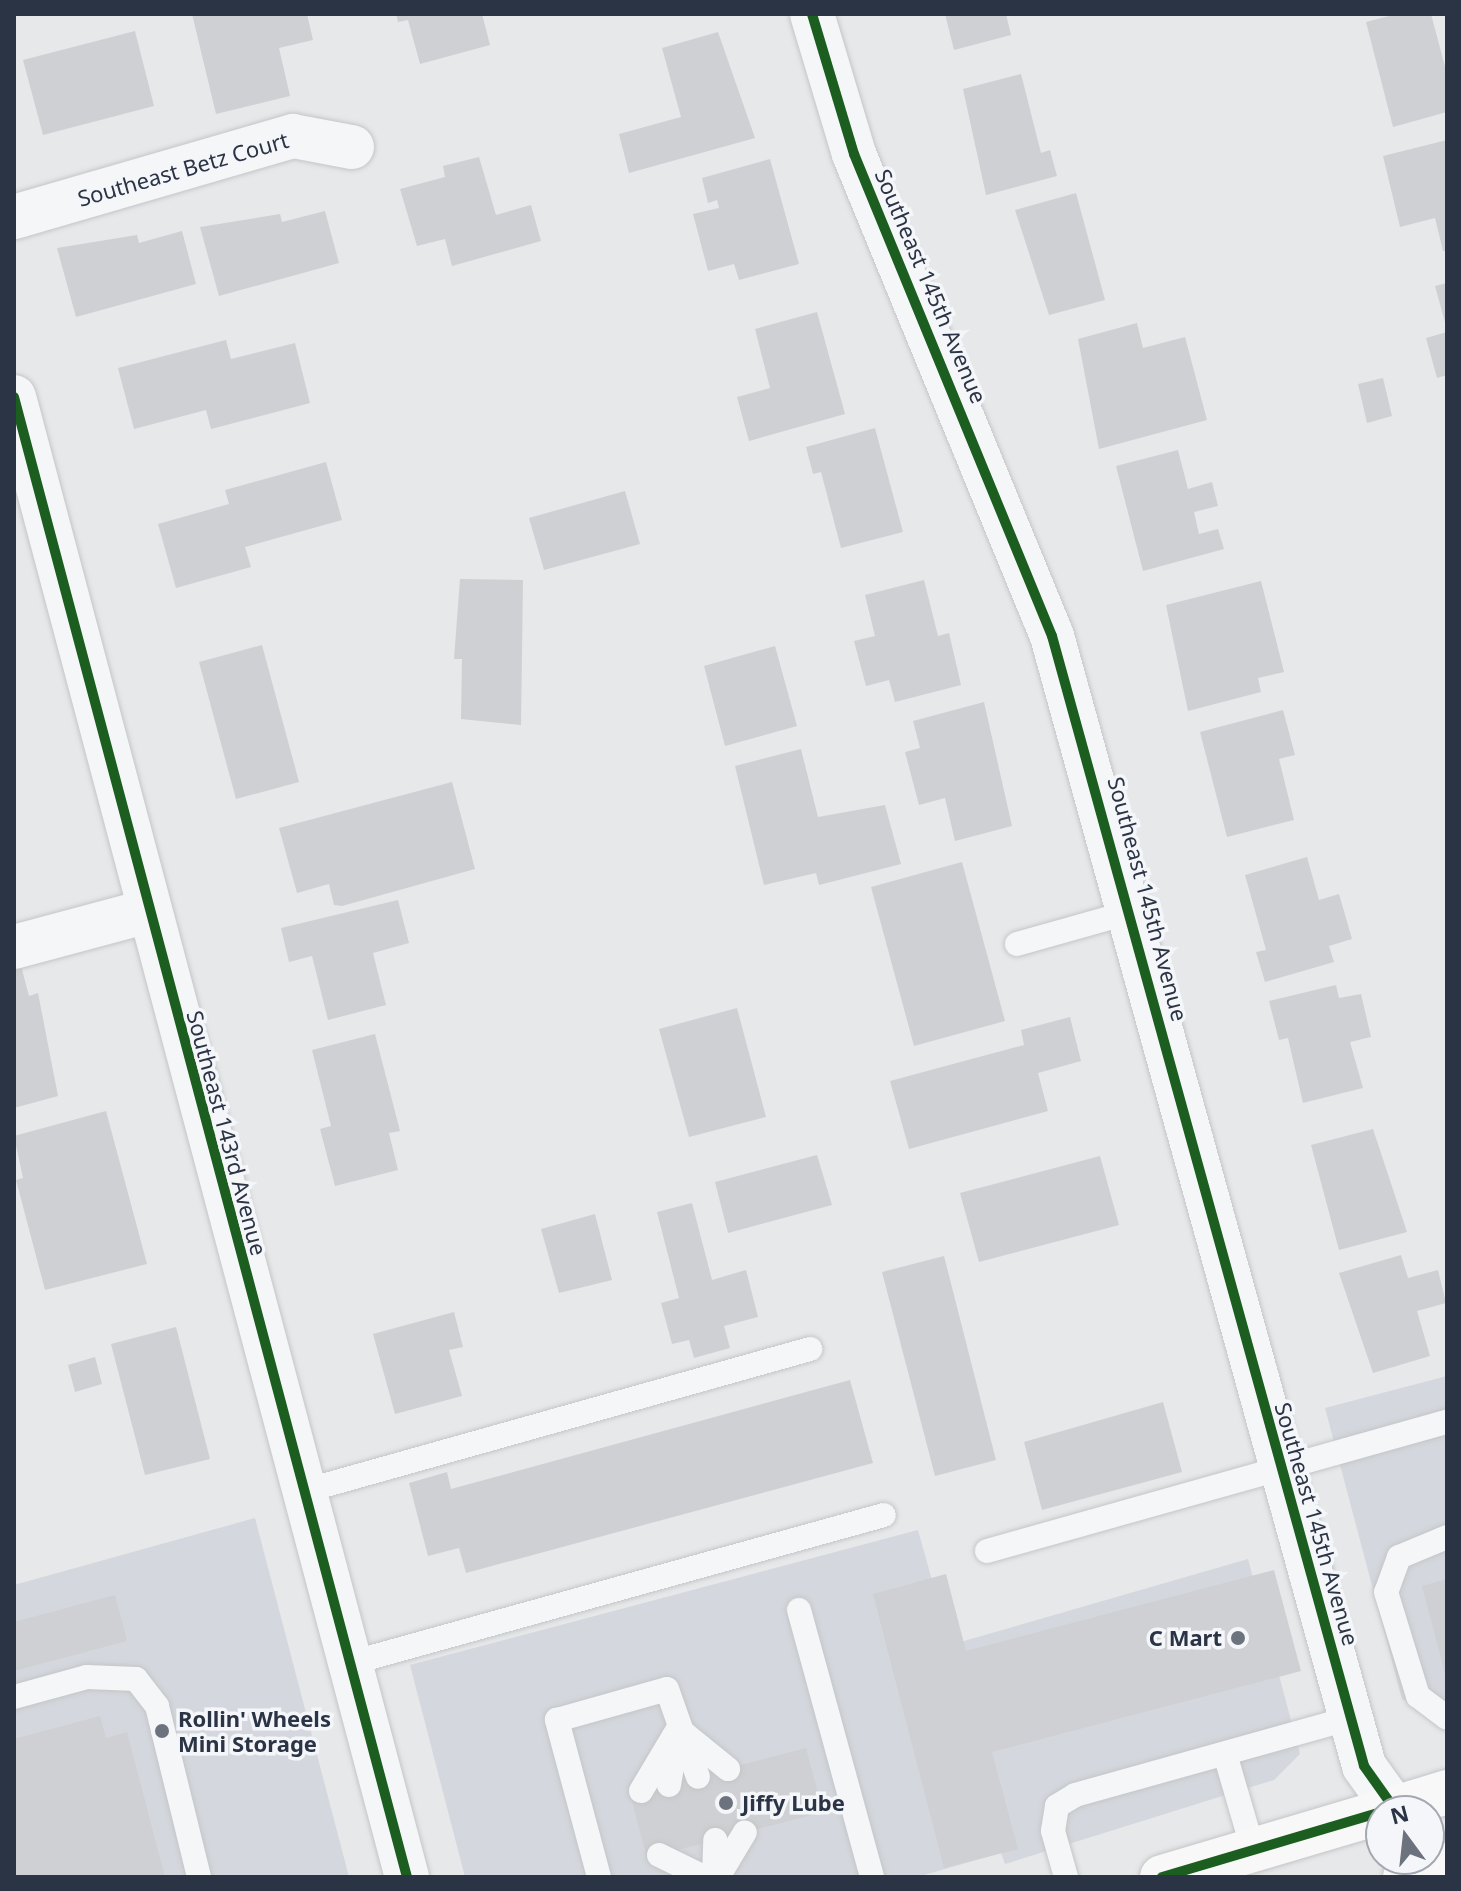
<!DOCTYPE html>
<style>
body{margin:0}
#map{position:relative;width:1461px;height:1891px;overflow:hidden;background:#e6e8ea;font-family:"Noto Sans",sans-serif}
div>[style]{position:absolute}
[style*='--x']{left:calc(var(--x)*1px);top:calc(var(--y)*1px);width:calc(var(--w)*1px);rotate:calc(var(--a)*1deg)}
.built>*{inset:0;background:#d4d7dd}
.building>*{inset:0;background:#ced0d3}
.roads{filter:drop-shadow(0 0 2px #c4c6c8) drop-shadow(0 0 2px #c4c6c8)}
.lane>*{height:24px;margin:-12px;padding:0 12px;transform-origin:12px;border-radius:12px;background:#f5f6f7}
.street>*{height:44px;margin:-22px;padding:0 22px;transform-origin:22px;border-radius:22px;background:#f5f6f7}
.primary>*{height:44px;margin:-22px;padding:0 22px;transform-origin:22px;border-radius:22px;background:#f8f8f8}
.cycleway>*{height:10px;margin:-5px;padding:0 5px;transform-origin:5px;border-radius:5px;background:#1b5e20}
.dots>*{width:22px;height:22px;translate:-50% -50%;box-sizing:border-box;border:4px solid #f4f6f9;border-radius:50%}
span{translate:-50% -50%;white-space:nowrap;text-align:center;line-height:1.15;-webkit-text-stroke:7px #f4f6f9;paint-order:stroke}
.street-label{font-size:22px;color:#2b3445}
.poi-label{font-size:22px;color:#2b3445;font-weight:700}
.right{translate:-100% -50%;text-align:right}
.left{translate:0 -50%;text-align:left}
.frame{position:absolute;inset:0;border:16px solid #2b3445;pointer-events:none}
.north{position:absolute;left:1365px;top:1795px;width:80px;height:80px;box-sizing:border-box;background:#f4f6f9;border:2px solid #a4a8b1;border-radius:50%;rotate:345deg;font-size:22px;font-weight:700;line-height:32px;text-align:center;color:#2b3445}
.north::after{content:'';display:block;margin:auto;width:28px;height:36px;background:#6c737f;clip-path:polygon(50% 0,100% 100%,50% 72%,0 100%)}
</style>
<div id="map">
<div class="built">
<i style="clip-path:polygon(1447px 1376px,1447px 1722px,1402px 1699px,1325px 1408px)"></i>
<i style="clip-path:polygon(255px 1518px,349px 1877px,14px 1877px,14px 1585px)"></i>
<i style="clip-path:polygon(918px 1530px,950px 1645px,1248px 1559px,1300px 1754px,1274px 1780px,1005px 1864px,1001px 1853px,917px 1877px,465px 1877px,410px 1665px)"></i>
</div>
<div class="building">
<i style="clip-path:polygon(192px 14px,307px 14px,313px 40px,279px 48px,290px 96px,216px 114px)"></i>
<i style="clip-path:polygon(396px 14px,482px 14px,490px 45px,420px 64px,408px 20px,398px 22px)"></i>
<i style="clip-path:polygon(945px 14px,1006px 14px,1011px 35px,954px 50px)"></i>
<i style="clip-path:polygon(1397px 14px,1431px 14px,1447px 74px,1447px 112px,1393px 127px,1366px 22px)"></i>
<i style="clip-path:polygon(135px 31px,154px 106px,43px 135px,23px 60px)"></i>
<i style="clip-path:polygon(718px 32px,755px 138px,629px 173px,619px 134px,681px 117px,662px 48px)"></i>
<i style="clip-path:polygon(1021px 74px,1041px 153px,1050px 150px,1057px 176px,986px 195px,963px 89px)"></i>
<i style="clip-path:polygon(1447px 140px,1447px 251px,1443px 251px,1435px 218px,1400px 227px,1383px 156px)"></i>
<i style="clip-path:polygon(479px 157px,496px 215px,531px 205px,541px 241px,452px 266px,445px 239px,417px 246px,400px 189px,445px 177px,443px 166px)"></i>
<i style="clip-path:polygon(770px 159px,799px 264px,739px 280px,734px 264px,708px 271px,693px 214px,719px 208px,717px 200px,708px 203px,702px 178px)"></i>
<i style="clip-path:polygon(1076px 193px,1105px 300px,1049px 315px,1015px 210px)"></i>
<i style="clip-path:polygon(325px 211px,339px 263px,219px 296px,200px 227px,280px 214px,282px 222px)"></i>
<i style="clip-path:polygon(182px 231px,196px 284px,76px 317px,57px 248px,137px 235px,139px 243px)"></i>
<i style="clip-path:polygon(1447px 283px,1447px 326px,1446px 326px,1435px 286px)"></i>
<i style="clip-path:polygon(817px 312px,845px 414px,749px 441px,737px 397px,770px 388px,755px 329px)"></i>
<i style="clip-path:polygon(1137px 323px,1143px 348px,1185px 337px,1207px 420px,1099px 449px,1078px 339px)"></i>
<i style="clip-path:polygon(1447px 332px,1447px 375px,1437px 378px,1426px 338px)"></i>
<i style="clip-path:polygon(226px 340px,231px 359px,295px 343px,310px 403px,211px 429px,206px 410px,134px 429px,118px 368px)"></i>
<i style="clip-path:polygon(1383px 378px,1392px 416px,1367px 423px,1358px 384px)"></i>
<i style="clip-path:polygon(875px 428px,903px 532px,841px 548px,821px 472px,813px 474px,806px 447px)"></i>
<i style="clip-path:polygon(1178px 450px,1188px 489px,1212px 482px,1218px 506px,1194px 512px,1199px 534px,1218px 529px,1224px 549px,1143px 571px,1116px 466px)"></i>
<i style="clip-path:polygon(326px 462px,342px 520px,245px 547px,251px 567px,176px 588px,158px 524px,229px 504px,225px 490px)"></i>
<i style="clip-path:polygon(625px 491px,640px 544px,544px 570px,529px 518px)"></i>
<i style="clip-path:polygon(460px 579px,523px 580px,521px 725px,461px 719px,462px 659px,454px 659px)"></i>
<i style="clip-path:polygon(924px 580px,938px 636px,949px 633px,961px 685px,895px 702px,889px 680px,866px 686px,854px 641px,875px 636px,865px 595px)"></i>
<i style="clip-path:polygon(1261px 581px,1284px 672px,1258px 678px,1261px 692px,1188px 711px,1166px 605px)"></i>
<i style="clip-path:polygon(262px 645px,299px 782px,236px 799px,199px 662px)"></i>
<i style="clip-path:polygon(775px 646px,797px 726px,725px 746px,704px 666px)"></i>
<i style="clip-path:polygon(984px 702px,1012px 826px,955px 841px,945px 798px,919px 805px,905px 752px,920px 748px,913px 721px)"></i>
<i style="clip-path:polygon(1283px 710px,1295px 755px,1279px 759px,1294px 820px,1227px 837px,1200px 732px)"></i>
<i style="clip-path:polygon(801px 749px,818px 817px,885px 805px,901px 864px,819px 885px,816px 873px,764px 885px,735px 766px)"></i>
<i style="clip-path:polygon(452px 782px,475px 869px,342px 906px,334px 905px,329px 884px,297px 893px,279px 828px)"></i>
<i style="clip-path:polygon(1307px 857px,1319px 900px,1339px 894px,1352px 939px,1329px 946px,1334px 962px,1265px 982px,1256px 952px,1266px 950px,1245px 875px)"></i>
<i style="clip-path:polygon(962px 862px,1005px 1021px,914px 1046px,871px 887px)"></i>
<i style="clip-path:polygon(398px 900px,409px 943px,373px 953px,386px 1005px,328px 1020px,312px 956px,289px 962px,281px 928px)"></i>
<i style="clip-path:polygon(20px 962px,29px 996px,38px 993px,58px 1096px,14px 1108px,14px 963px)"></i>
<i style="clip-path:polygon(1336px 985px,1339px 998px,1361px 994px,1371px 1037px,1350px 1042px,1363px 1088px,1303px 1103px,1288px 1038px,1279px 1040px,1269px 1001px)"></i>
<i style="clip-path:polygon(737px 1008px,766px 1117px,689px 1137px,659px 1029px)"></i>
<i style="clip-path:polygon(1070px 1017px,1081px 1061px,1038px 1073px,1048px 1111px,909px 1149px,890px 1081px,1024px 1045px,1021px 1030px)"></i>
<i style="clip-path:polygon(375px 1034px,400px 1131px,389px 1133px,398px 1170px,335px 1186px,320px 1129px,331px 1126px,312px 1050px)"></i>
<i style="clip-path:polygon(106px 1111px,147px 1264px,45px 1290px,16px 1180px,23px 1178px,14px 1136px)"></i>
<i style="clip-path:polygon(1373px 1129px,1407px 1232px,1339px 1250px,1311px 1145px)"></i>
<i style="clip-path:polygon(817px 1155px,832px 1205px,728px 1233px,715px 1182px)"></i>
<i style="clip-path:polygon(1100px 1156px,1119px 1225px,979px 1262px,960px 1193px)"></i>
<i style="clip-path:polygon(692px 1203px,712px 1280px,746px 1270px,758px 1317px,724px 1326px,730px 1348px,694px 1358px,689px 1340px,672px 1344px,661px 1303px,679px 1298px,657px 1212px)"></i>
<i style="clip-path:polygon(595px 1214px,612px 1280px,559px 1293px,541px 1229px)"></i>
<i style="clip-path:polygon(1401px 1255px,1408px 1278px,1438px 1270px,1446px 1303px,1417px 1311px,1430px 1356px,1373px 1373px,1339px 1273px)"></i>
<i style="clip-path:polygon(944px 1256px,996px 1460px,935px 1476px,882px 1272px)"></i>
<i style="clip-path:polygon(454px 1312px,463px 1347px,449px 1350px,462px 1396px,395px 1414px,373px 1334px)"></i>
<i style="clip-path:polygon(176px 1327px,210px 1459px,145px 1475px,111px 1344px)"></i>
<i style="clip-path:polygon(95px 1357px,102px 1384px,75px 1392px,68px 1365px)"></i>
<i style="clip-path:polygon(850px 1380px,873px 1463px,466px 1573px,459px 1548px,428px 1556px,409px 1483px,447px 1472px,451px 1489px)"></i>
<i style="clip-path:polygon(1163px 1402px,1182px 1472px,1042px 1510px,1024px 1442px)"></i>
<i style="clip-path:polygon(1274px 1570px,1301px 1671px,992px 1752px,1018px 1849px,944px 1868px,873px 1594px,946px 1574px,966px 1651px)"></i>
<i style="clip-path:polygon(1447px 1579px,1447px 1677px,1446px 1677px,1422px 1586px)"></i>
<i style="clip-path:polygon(115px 1595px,127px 1641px,14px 1671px,14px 1622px)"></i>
<i style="clip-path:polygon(100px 1716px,106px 1738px,127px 1732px,165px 1877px,14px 1877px,14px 1739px)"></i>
<i style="clip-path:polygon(806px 1748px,823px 1812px,647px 1858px,630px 1794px)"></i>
</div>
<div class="roads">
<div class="lane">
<i style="--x:1017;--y:944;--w:118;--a:-15.7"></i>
<i style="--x:301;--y:1492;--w:529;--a:-15.69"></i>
<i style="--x:1447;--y:1537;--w:52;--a:157.4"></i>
<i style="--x:1399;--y:1557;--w:37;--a:110"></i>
<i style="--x:1386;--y:1592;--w:109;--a:72.9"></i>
<i style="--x:1418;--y:1696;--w:36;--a:37"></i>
<i style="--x:987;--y:1551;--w:478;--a:-15.7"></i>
<i style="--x:799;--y:1610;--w:277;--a:74.7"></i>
<i style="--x:347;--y:1664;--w:557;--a:-15.51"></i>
<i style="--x:14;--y:1697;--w:76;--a:-15.3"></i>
<i style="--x:87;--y:1677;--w:49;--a:2.3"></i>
<i style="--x:136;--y:1679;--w:34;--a:52"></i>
<i style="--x:157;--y:1706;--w:176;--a:76.2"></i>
<i style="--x:680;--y:1730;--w:62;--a:39.1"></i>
<i style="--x:1225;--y:1754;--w:100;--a:73.7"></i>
<i style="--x:669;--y:1785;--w:43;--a:-80.5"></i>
<i style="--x:641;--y:1791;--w:72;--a:-59.2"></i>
<i style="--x:659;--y:1855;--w:50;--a:26.1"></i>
<i style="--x:599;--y:1877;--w:163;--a:-105"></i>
<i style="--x:557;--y:1720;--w:114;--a:-15.7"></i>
<i style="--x:667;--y:1689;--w:93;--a:70.6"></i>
<i style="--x:714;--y:1877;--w:37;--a:-88"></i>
<i style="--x:718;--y:1877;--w:52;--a:-59"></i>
<i style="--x:1066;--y:1877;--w:48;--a:-105.8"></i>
<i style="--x:1053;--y:1831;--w:25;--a:-81"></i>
<i style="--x:1057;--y:1806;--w:21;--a:-31"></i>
<i style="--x:1075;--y:1795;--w:287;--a:-15.6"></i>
</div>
<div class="street">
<i style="--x:812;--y:14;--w:146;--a:73.3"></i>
<i style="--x:854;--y:154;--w:521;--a:67.67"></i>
<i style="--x:1052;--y:636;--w:1172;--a:74.56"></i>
<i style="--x:1364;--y:1766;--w:52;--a:54.5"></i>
<i style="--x:14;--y:217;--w:291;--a:-16.2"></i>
<i style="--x:293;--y:136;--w:60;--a:10.6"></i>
<i style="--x:14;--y:397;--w:1531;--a:75.13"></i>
<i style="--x:14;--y:947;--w:139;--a:-15"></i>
</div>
<div class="primary">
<i style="--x:1385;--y:1811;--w:65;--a:-17"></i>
<i style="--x:1162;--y:1877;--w:228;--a:-16.5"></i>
<i style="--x:1405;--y:1877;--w:44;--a:-15.9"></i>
</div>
</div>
<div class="cycleway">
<i style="--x:812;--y:14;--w:146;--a:73.3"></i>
<i style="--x:854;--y:154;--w:521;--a:67.67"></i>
<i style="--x:1052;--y:636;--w:1172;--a:74.56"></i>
<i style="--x:1364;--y:1766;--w:55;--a:54.6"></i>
<i style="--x:14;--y:397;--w:1531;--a:75.13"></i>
<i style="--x:1162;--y:1877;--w:228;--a:-16.5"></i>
</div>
<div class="dots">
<i style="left:1238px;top:1638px;background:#6c737f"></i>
<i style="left:162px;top:1731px;background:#6c737f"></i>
<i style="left:726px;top:1803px;background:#6c737f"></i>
</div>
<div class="street-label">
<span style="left:183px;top:169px;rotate:-16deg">Southeast Betz Court</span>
<span style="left:931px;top:286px;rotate:67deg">Southeast 145th Avenue</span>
<span style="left:1148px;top:899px;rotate:75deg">Southeast 145th Avenue</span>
<span style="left:227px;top:1133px;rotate:75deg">Southeast 143rd Avenue</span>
<span style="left:1317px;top:1524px;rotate:74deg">Southeast 145th Avenue</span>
</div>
<div class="poi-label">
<span class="right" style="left:1222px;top:1638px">C Mart</span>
<span class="left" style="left:178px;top:1731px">Rollin' Wheels<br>Mini Storage</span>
<span class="left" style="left:742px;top:1803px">Jiffy Lube</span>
</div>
<div class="frame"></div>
<div class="north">N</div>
</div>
